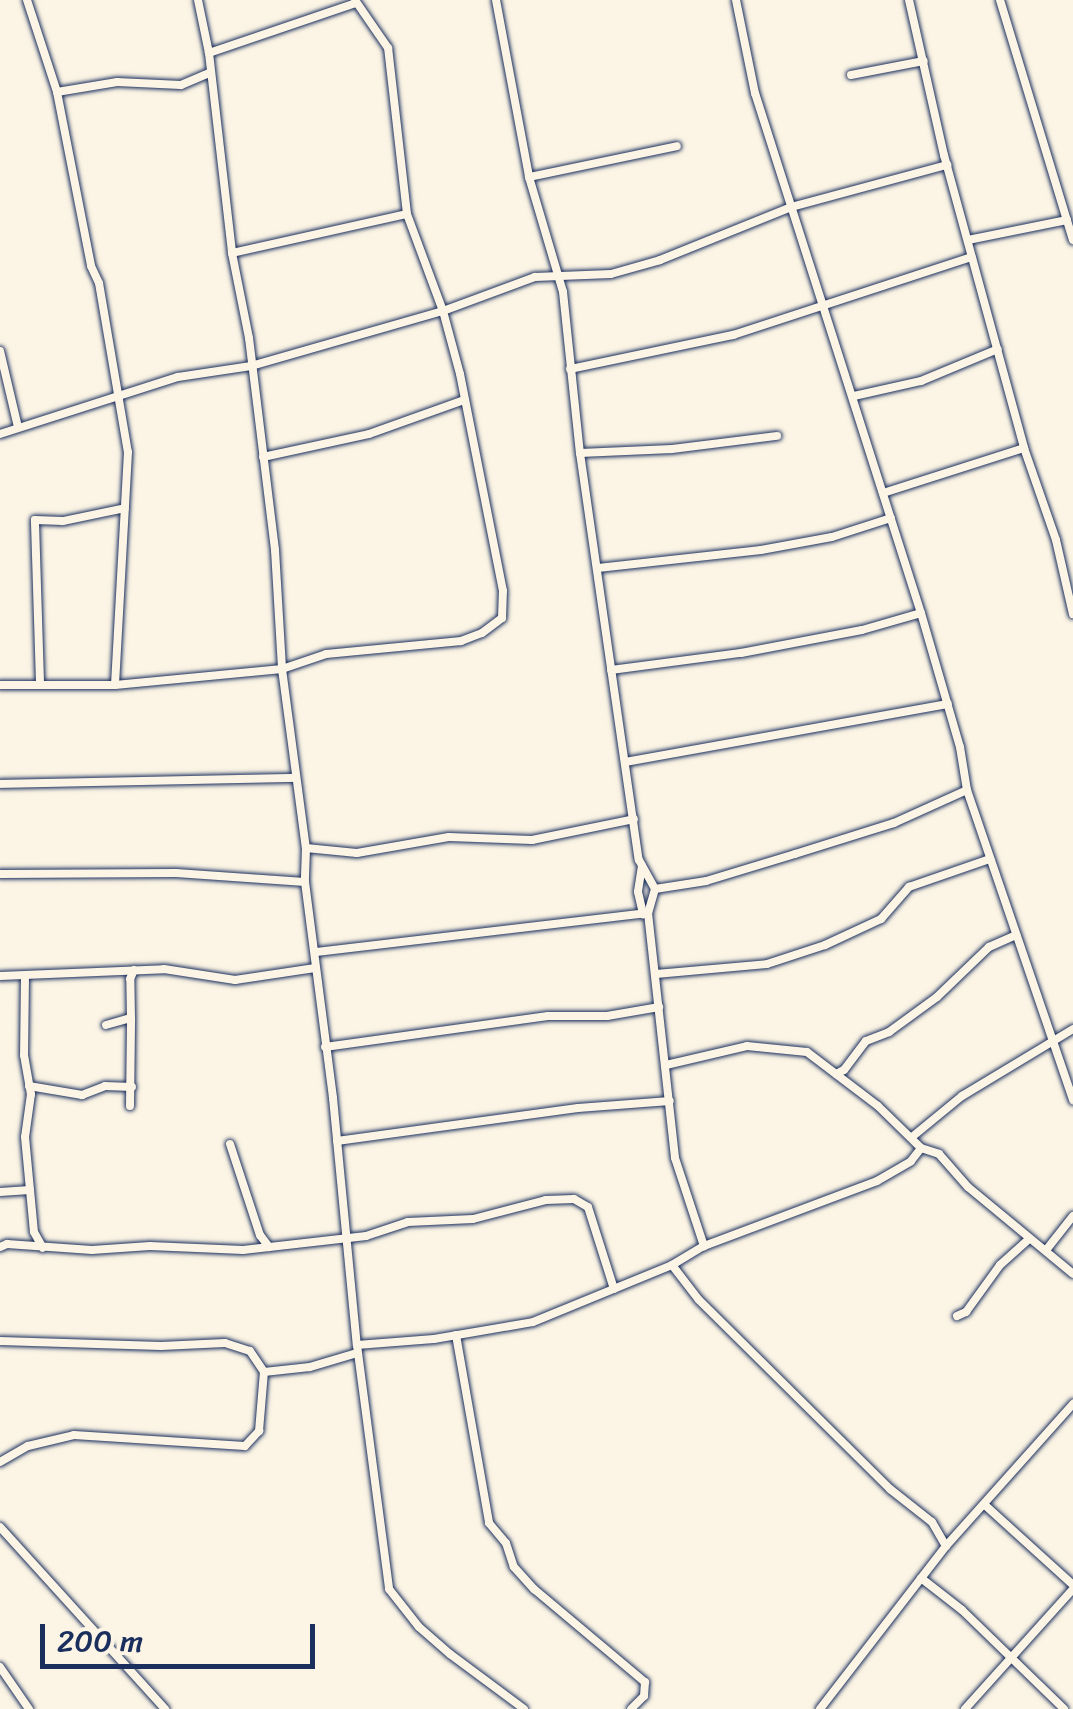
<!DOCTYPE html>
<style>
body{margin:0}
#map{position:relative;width:1073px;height:1709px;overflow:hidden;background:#fcf5e5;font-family:Sriracha,sans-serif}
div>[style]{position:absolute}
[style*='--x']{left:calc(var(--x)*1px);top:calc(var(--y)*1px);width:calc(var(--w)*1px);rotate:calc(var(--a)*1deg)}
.roads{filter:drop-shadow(0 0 2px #1b2f5e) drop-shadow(0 0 2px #1b2f5e)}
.minor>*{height:8px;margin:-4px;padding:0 4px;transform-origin:4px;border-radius:4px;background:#fcf5e5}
span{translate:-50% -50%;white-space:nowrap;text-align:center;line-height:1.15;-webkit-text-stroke:10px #fcf5e5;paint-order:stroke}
.scale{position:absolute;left:40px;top:1624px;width:275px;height:45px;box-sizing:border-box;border:5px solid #1b2f5e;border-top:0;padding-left:12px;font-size:30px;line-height:35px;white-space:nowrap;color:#1b2f5e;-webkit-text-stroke:8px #fcf5e5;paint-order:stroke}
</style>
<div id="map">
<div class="roads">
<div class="minor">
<i style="--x:27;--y:0;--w:97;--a:71.9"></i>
<i style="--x:57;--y:92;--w:177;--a:78.9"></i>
<i style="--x:91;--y:266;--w:19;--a:65"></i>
<i style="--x:99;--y:283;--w:171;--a:80.3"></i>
<i style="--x:128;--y:452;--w:233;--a:93.2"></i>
<i style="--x:198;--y:0;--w:54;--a:78.3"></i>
<i style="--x:209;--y:53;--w:201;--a:83.4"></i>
<i style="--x:232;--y:253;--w:87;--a:78.7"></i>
<i style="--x:249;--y:338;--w:214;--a:83"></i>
<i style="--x:275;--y:550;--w:119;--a:86.6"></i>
<i style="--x:282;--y:669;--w:181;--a:82.4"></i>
<i style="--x:306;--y:848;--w:34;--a:92"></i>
<i style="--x:305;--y:882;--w:218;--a:82.6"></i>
<i style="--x:333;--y:1098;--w:248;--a:84.5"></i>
<i style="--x:357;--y:1345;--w:77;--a:-4.5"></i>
<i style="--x:434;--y:1339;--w:100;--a:-9.7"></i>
<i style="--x:533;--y:1322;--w:150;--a:-22.3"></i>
<i style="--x:672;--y:1265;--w:37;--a:-31"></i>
<i style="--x:704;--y:1246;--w:185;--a:-20.6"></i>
<i style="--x:877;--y:1181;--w:39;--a:-30"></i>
<i style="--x:911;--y:1161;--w:16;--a:-52"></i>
<i style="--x:921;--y:1148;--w:19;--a:18"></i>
<i style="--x:939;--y:1154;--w:44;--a:48.7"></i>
<i style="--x:968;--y:1187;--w:136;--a:39.6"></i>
<i style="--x:496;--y:0;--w:180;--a:79.4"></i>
<i style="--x:529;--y:177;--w:120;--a:73.5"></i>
<i style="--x:563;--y:292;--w:162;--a:84"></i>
<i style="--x:580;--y:453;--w:411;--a:81.8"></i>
<i style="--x:639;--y:860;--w:33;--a:61"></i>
<i style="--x:655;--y:889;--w:25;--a:106"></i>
<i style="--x:648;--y:913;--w:246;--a:83.7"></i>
<i style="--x:675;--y:1158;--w:93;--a:71.8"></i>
<i style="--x:736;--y:0;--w:95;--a:78.5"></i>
<i style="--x:755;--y:93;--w:546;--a:72.3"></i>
<i style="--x:921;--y:613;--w:140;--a:73.8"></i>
<i style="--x:960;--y:747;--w:44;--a:80.8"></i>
<i style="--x:967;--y:790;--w:328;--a:71.1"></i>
<i style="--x:909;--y:0;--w:159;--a:77.3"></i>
<i style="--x:944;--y:155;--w:304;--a:74.7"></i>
<i style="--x:1024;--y:448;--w:97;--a:70.8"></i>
<i style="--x:1056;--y:540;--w:76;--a:77.1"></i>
<i style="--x:1000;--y:0;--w:251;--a:73.1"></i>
<i style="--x:209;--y:53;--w:155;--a:-18.8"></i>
<i style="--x:851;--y:75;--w:74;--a:-10.9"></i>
<i style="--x:57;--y:92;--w:61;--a:-9.5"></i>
<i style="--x:117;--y:82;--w:64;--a:2.7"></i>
<i style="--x:181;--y:85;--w:30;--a:-23"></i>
<i style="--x:529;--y:177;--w:151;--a:-11.8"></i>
<i style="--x:968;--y:240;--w:101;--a:-11.4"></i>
<i style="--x:232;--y:253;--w:179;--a:-12.6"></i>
<i style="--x:0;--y:351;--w:78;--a:76.7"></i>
<i style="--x:570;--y:369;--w:167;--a:-11.8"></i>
<i style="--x:733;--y:335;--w:251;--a:-18.1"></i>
<i style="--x:854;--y:396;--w:69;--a:-12.6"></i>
<i style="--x:921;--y:381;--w:83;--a:-22.6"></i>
<i style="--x:0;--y:434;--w:187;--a:-17.8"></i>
<i style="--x:178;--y:377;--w:74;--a:-8.6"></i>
<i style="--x:251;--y:366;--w:200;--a:-16"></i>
<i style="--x:443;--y:311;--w:98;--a:-20.3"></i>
<i style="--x:535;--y:277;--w:76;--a:-2.3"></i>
<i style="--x:611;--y:274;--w:51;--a:-15.9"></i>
<i style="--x:660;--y:260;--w:141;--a:-22"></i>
<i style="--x:791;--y:207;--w:162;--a:-15.1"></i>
<i style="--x:580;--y:453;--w:92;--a:-2.5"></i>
<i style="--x:672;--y:449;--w:106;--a:-7.1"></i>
<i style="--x:263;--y:457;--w:108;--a:-12.2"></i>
<i style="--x:369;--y:434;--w:101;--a:-19.7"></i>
<i style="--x:883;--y:493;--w:148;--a:-17.7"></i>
<i style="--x:598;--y:568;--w:164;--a:-6.3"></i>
<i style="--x:761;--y:550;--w:72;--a:-10.4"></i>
<i style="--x:832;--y:537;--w:62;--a:-17.9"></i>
<i style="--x:611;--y:670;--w:131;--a:-7.5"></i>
<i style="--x:741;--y:653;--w:123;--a:-10.8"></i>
<i style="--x:862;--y:630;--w:61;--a:-16.1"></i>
<i style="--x:40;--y:682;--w:162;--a:-91.8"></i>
<i style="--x:35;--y:520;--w:28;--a:2"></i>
<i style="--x:63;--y:521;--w:63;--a:-11.8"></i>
<i style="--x:0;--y:685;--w:115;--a:0"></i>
<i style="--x:115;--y:685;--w:168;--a:-5.5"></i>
<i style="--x:282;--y:669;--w:46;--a:-18.8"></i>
<i style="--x:326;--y:654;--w:136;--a:-5.5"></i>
<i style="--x:461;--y:641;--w:22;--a:-21"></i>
<i style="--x:482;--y:633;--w:25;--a:-37"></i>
<i style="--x:502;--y:618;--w:27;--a:-88"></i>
<i style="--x:503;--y:591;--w:221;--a:-101.2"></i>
<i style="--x:460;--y:374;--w:65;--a:-105.1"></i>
<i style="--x:443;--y:311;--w:103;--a:-110.4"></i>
<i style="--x:407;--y:214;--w:167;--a:-96.5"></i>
<i style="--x:388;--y:48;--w:58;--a:-124.5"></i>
<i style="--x:625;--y:762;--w:328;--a:-10.2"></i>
<i style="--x:0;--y:784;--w:296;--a:-1.2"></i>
<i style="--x:306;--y:848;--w:51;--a:5.6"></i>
<i style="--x:357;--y:853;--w:93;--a:-9.9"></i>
<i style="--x:449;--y:837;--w:83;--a:2.1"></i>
<i style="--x:532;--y:840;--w:104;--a:-11.6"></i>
<i style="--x:642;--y:866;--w:26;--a:99"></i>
<i style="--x:638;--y:892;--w:23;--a:77"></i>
<i style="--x:0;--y:874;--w:176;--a:-0.3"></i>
<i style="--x:176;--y:873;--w:129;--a:4"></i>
<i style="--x:655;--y:889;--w:52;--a:-8.9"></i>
<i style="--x:706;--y:881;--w:93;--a:-16.9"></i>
<i style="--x:795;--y:854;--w:104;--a:-17.4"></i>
<i style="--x:894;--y:823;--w:80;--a:-24.3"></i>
<i style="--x:316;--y:952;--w:334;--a:-6.7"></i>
<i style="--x:656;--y:974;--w:111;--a:-5.1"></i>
<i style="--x:767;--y:964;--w:61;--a:-18.1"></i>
<i style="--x:825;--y:945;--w:62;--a:-24.9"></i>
<i style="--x:881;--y:919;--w:43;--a:-48.8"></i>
<i style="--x:909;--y:887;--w:86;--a:-19.1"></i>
<i style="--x:0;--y:976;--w:164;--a:-2.4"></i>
<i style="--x:164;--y:969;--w:72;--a:8.8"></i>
<i style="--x:235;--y:980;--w:81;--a:-8.5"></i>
<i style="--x:25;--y:976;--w:79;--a:90.7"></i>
<i style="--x:24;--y:1055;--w:40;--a:80"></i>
<i style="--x:31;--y:1094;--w:43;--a:97.9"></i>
<i style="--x:25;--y:1137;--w:95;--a:84.6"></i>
<i style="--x:34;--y:1232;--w:18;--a:61"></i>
<i style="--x:106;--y:1025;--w:26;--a:-16"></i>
<i style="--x:131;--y:1018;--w:39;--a:-91"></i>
<i style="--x:130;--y:979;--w:10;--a:-66"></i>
<i style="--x:325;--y:1047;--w:225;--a:-7.9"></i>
<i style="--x:548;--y:1016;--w:59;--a:0"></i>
<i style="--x:607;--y:1016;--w:53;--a:-9.8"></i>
<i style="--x:666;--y:1065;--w:83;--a:-13.2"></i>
<i style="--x:747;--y:1046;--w:60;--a:5.7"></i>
<i style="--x:807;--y:1052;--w:89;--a:37.3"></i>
<i style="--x:878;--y:1106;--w:60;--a:44.3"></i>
<i style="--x:836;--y:1074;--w:9;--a:-27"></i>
<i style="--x:844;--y:1070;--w:36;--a:-53"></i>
<i style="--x:866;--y:1041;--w:25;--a:-21"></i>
<i style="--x:889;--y:1032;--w:59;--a:-36.1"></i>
<i style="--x:937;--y:997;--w:72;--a:-43.9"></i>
<i style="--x:989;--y:947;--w:30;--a:-24"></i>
<i style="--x:29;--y:1086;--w:54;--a:9.6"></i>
<i style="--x:82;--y:1095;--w:25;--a:-21"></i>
<i style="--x:105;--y:1086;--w:27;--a:2"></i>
<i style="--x:130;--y:1106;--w:88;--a:-89.3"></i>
<i style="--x:912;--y:1137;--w:65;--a:-39.4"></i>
<i style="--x:962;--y:1096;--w:130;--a:-31.1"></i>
<i style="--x:337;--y:1141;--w:243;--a:-7.8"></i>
<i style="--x:578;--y:1108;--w:92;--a:-4.4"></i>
<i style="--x:230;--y:1144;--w:96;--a:71.8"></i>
<i style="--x:260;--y:1235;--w:15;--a:53"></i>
<i style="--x:0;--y:1192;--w:30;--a:-4"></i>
<i style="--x:0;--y:1247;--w:8;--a:-23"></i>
<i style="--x:7;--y:1244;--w:85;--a:4"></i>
<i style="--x:92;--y:1250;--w:58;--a:-3.9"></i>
<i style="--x:150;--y:1246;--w:93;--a:2.5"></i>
<i style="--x:243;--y:1250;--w:124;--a:-6.5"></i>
<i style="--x:366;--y:1236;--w:44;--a:-18.4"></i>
<i style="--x:408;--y:1222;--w:65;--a:-2.6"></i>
<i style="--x:473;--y:1219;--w:75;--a:-14.6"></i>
<i style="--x:546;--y:1200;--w:28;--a:-2"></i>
<i style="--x:574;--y:1199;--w:16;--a:30"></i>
<i style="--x:588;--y:1207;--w:86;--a:72.4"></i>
<i style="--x:1047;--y:1249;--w:42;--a:-51.8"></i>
<i style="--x:672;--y:1265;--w:44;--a:52.4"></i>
<i style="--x:699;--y:1300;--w:269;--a:44.7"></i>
<i style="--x:890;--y:1489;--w:53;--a:38.2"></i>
<i style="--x:932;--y:1522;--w:28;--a:60"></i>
<i style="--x:957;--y:1316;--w:10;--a:-24"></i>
<i style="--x:966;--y:1312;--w:58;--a:-54.1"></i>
<i style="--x:1000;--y:1265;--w:39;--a:-42"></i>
<i style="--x:456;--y:1335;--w:191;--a:80"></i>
<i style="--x:489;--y:1523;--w:26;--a:50"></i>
<i style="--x:506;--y:1543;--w:25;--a:72"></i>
<i style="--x:514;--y:1567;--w:30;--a:48"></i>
<i style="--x:534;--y:1589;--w:145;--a:40"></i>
<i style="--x:645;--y:1682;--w:14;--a:94"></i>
<i style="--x:644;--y:1696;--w:18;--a:135"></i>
<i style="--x:0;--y:1341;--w:161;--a:1.8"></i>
<i style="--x:161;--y:1346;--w:64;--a:-2.7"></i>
<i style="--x:225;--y:1343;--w:26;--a:18"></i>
<i style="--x:250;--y:1351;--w:25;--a:56"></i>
<i style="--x:264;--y:1372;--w:46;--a:-6.2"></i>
<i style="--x:310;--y:1367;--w:49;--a:-16.6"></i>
<i style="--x:357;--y:1345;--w:246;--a:82.5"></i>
<i style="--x:389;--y:1589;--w:48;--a:51.7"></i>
<i style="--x:419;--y:1627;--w:41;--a:41.1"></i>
<i style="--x:450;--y:1654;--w:92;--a:36.6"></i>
<i style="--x:0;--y:1462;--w:32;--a:-30"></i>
<i style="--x:28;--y:1446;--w:47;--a:-13.4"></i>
<i style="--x:74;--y:1435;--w:171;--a:3.7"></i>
<i style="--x:245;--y:1446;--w:21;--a:-47"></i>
<i style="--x:259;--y:1431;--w:59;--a:-85.2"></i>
<i style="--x:986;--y:1506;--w:118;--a:42.2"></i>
<i style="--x:0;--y:1527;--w:246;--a:47.8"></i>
<i style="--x:921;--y:1578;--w:52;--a:38"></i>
<i style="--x:962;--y:1610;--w:142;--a:44.1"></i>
<i style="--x:0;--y:1667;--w:51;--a:55.4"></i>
<i style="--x:820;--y:1709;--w:206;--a:-52.3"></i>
<i style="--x:946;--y:1546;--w:191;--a:-48.2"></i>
<i style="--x:965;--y:1709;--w:161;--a:-48"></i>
</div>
</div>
<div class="scale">200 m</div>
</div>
